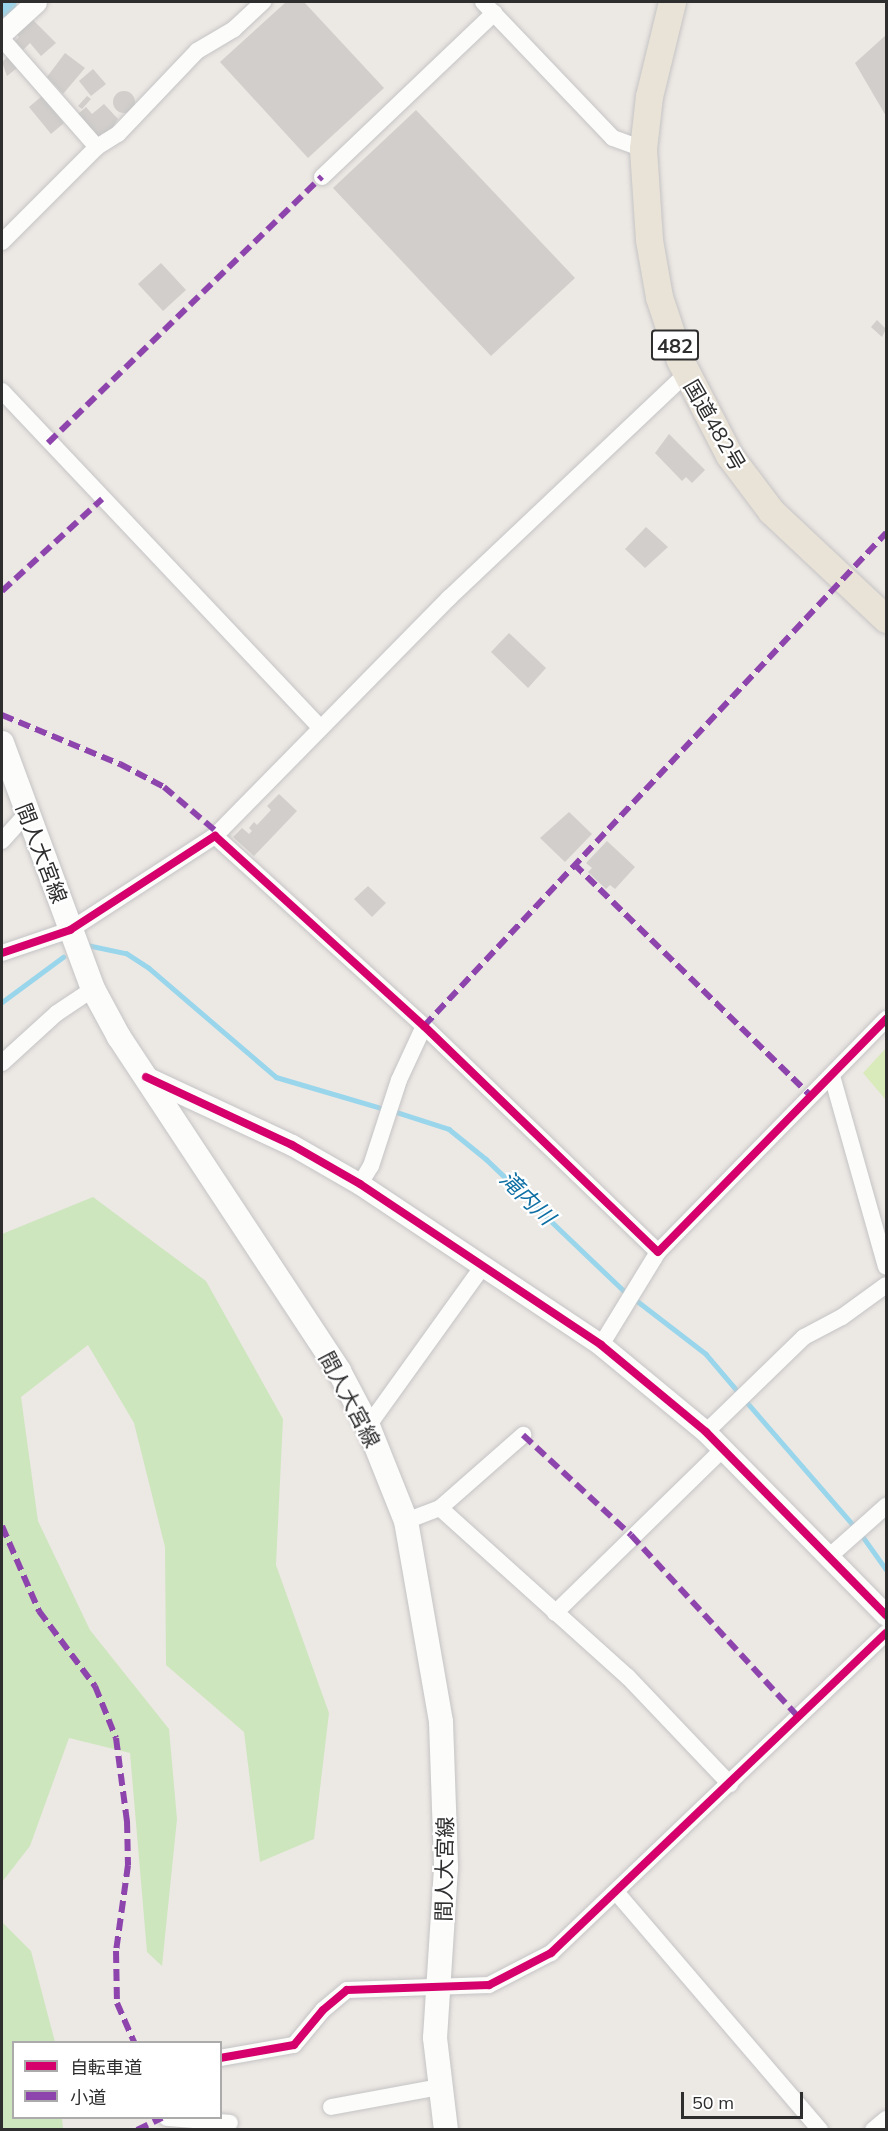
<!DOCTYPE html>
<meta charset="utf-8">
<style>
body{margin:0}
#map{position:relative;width:888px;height:2131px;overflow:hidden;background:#ece8e4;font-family:Mulish,"Noto Sans JP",sans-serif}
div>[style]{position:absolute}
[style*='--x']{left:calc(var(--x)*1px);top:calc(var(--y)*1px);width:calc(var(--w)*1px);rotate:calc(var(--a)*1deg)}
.green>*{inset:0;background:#cee6be}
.pitch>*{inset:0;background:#d9eabb}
.stream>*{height:4.5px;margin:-2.25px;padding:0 2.25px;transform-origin:2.25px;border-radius:2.25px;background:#99d6ec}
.river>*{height:28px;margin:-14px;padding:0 14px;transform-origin:14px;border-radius:14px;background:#99d6ec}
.building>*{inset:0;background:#d1cecb}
.round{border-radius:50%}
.roads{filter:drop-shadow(0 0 2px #c5c4c5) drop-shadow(0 0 2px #c5c4c5)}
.minor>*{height:16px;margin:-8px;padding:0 8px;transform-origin:8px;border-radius:8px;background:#fcfcfb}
.tertiary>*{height:21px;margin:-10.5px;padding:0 10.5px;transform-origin:10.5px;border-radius:10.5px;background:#fcfcfb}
.secondary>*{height:24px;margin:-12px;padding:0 12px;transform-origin:12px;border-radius:12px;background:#fcfcfb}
.trunk>*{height:27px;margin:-13.5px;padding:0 13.5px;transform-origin:13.5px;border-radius:13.5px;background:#e9e2d6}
.quiet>*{height:6px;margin-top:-3px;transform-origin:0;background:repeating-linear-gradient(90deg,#8e44ad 0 12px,transparent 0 18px)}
.cycleway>*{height:8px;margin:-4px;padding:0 4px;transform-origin:4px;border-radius:4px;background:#d6006c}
span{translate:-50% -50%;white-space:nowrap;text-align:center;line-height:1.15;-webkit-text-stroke:4.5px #fff;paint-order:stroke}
.shield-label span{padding:2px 4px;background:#fff;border:2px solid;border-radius:4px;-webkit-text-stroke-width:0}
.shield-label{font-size:20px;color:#2e2e2e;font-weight:700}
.street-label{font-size:21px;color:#2e2e2e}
.water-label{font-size:22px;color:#0d6fa3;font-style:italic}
.frame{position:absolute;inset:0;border:3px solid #2e2e2e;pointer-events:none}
.legend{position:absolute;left:12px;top:2041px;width:210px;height:78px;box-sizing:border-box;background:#fff;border:2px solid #ababab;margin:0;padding:8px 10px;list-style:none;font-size:18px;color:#2e2e2e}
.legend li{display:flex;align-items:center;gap:12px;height:30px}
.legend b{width:30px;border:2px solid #ababab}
.scale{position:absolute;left:681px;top:2092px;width:122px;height:27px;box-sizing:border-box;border:3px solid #2e2e2e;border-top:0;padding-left:8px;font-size:18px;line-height:21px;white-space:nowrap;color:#2e2e2e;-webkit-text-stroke:4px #fff;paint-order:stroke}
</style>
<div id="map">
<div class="green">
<i style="clip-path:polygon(93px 1197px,206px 1281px,283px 1419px,276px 1565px,329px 1713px,314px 1839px,260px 1862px,244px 1732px,166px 1665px,165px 1547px,134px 1423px,88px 1345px,21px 1397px,38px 1521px,90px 1630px,169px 1729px,177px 1819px,162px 1966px,147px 1952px,130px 1753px,69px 1738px,30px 1846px,2px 1882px,2px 1234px)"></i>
<i style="clip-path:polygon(2px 1922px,31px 1951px,55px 2042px,14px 2042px,14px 2118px,62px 2118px,63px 2129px,2px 2129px)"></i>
</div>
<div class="pitch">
<i style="clip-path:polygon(886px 1048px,886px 1100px,863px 1073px)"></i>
</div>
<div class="stream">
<i style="--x:87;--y:945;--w:40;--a:12"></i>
<i style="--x:126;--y:953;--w:27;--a:33"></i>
<i style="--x:149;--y:968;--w:167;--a:40.6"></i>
<i style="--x:276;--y:1077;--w:114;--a:16.4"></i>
<i style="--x:2;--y:1002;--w:76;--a:-36.4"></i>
<i style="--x:393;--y:1111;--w:59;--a:17.8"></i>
<i style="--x:449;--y:1129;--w:48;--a:39"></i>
<i style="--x:486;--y:1159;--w:190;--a:43.7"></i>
<i style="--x:623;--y:1290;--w:105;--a:37.6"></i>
<i style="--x:706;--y:1354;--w:52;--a:49.6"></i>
<i style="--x:745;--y:1400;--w:169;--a:49.1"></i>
<i style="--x:861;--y:1534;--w:43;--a:54.5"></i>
</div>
<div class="river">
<i style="--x:2;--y:3;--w:1;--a:-45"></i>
</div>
<div class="building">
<i style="clip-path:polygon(286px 2px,304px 2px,384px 88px,308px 158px,220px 62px)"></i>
<i style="clip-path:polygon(32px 19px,56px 43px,41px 56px,30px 43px,23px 50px,15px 41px,19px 37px,16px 33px)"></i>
<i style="clip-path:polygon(886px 35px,886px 116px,855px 63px)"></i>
<i style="clip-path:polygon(65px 53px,85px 68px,63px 94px,47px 77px)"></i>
<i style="clip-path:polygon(7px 57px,17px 68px,7px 76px,2px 62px)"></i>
<i style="clip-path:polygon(93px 69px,106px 84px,91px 96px,79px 81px)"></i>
<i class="round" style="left:113px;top:91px;width:22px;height:22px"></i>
<i style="clip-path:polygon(42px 96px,64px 123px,51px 134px,29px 107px)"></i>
<i style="clip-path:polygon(87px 96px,91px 99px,82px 109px,78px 106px)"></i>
<i style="clip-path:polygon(104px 104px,118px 119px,106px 137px,103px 133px,97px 139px,77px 115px,86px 107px,92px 114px)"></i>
<i style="clip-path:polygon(416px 110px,575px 278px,491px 356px,333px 188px)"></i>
<i style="clip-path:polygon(161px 263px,186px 290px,163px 311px,138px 284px)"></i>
<i style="clip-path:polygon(877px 320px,886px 329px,882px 337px,871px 327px)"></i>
<i style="clip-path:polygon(669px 434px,705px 470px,692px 483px,686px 477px,682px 481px,655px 453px)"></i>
<i style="clip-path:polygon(646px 527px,668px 547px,645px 568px,625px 549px)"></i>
<i style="clip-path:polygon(509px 633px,546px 668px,528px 688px,491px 652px)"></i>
<i style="clip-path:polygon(279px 794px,297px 811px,254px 856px,233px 837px,242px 828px,249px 834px,252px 831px,249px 828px,254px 822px,257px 825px,271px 810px,267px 806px)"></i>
<i style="clip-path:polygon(569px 812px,592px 834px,565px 862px,540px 838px)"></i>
<i style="clip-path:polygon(607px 841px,635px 867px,615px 889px,610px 885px,606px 889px,588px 872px,592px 868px,586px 863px)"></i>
<i style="clip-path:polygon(368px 886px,386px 903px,372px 917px,354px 899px)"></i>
</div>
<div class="roads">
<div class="minor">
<i style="--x:483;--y:2;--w:188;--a:46.3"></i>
<i style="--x:613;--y:138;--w:32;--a:20"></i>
<i style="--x:2;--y:39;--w:144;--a:48.7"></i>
<i style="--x:322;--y:177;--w:238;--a:-43.6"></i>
<i style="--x:2;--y:242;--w:134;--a:-45"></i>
<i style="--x:97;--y:147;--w:25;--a:-32"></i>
<i style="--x:118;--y:134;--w:115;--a:-46.4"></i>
<i style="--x:197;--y:51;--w:43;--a:-30.7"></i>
<i style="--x:234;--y:29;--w:40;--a:-43"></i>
<i style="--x:2;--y:391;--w:463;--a:46.6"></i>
<i style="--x:215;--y:836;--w:334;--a:-45.5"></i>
<i style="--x:449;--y:598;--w:326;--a:-43.4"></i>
<i style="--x:2;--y:841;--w:36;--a:-48"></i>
<i style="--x:2;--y:953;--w:72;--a:-18.7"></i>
<i style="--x:70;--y:930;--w:173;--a:-33"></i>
<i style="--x:215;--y:836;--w:282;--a:42.3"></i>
<i style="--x:424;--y:1026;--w:325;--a:44"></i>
<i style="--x:658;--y:1252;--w:326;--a:-45.6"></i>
<i style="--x:2;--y:1063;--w:74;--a:-42.3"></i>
<i style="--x:57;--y:1013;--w:43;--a:-33.7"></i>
<i style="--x:832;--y:1076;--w:198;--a:74.2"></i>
<i style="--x:360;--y:1184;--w:21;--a:-59"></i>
<i style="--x:371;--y:1166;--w:90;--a:-72"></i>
<i style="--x:399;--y:1080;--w:60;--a:-65.2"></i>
<i style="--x:601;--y:1345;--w:109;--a:-58.5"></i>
<i style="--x:368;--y:1426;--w:197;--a:-54.3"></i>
<i style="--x:706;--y:1432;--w:136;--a:-44.1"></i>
<i style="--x:804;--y:1337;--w:43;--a:-27.8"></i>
<i style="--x:842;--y:1317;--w:54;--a:-36"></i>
<i style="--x:440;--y:1508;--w:253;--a:42"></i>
<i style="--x:628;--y:1677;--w:148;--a:46.4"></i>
<i style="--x:406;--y:1521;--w:36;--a:-21"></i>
<i style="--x:440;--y:1508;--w:111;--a:-41.3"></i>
<i style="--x:831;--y:1555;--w:74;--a:-41.7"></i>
<i style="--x:555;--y:1613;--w:235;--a:-44.3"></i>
<i style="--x:617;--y:1893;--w:312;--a:49.4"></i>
<i style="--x:220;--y:2058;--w:75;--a:-10"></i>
<i style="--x:294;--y:2045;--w:45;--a:-50.4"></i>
<i style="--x:323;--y:2010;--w:31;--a:-40"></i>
<i style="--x:347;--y:1990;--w:142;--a:-2"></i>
<i style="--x:489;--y:1985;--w:70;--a:-27.3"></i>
<i style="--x:551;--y:1953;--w:463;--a:-43.7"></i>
<i style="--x:331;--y:2107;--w:111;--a:-10.4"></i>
<i style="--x:167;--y:2118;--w:63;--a:4.5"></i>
<i style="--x:873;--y:2130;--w:17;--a:-40"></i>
</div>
<div class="tertiary">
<i style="--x:2;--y:33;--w:46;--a:-42.4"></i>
<i style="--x:146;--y:1077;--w:161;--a:25"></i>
<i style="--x:292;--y:1145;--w:78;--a:29.8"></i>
<i style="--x:360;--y:1184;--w:290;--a:33.7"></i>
<i style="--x:601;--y:1345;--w:136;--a:39.6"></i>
<i style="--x:706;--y:1432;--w:257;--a:45.5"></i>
</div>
<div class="secondary">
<i style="--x:2;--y:743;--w:262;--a:69.7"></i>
<i style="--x:93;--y:989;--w:55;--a:61.6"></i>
<i style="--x:119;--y:1037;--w:400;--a:56.6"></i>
<i style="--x:339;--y:1371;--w:62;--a:62.2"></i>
<i style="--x:368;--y:1426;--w:102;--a:68.2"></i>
<i style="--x:406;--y:1521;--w:204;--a:80.1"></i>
<i style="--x:441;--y:1722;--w:146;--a:88"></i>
<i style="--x:446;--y:1868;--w:170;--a:93.7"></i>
<i style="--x:435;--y:2038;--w:93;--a:83.2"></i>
</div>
<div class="trunk">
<i style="--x:672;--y:2;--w:97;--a:103.7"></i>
<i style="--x:649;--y:96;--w:53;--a:96.5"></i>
<i style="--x:643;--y:149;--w:91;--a:86.2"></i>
<i style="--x:649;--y:240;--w:58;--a:80"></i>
<i style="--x:659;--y:297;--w:66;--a:71.6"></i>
<i style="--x:680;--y:360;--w:107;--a:62.7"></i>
<i style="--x:729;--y:455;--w:70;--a:53.1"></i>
<i style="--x:771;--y:511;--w:158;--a:43.2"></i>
</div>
</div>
<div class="quiet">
<i style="--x:48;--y:443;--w:382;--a:-44.2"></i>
<i style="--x:2;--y:591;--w:136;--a:-42.6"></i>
<i style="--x:2;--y:715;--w:128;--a:22.6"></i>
<i style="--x:120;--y:764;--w:50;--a:27.6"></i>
<i style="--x:164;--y:787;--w:71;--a:40.4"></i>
<i style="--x:574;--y:864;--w:333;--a:44.4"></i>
<i style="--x:424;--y:1026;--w:676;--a:-46.86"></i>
<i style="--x:523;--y:1435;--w:147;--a:42.8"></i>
<i style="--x:631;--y:1535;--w:248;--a:47.4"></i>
<i style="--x:2;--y:1526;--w:93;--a:66.5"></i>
<i style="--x:39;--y:1611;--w:94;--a:53.3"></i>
<i style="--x:95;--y:1686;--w:56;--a:68"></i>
<i style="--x:116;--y:1738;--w:84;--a:82.5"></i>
<i style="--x:127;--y:1821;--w:44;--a:88.7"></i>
<i style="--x:128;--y:1865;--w:87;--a:97.9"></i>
<i style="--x:116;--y:1951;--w:52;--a:88.9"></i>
<i style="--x:117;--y:2003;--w:43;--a:66.4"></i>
<i style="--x:137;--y:2130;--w:28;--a:-26"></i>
</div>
<div class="cycleway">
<i style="--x:2;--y:953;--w:72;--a:-18.7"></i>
<i style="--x:70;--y:930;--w:173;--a:-33"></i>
<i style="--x:215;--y:836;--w:282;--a:42.3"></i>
<i style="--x:424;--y:1026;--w:325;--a:44"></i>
<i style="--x:658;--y:1252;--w:326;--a:-45.6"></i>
<i style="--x:146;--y:1077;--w:161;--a:25"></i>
<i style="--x:292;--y:1145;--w:78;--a:29.8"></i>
<i style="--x:360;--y:1184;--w:290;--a:33.7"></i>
<i style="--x:601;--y:1345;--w:136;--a:39.6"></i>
<i style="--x:706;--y:1432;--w:257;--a:45.5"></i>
<i style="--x:220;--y:2058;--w:75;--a:-10"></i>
<i style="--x:294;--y:2045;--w:45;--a:-50.4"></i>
<i style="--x:323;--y:2010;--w:31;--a:-40"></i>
<i style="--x:347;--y:1990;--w:142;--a:-2"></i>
<i style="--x:489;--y:1985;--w:70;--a:-27.3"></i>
<i style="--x:551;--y:1953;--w:463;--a:-43.7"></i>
</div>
<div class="shield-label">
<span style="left:675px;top:345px">482</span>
</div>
<div class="street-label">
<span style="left:715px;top:425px;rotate:60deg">国道482号</span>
<span style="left:42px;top:853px;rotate:69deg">間人大宮線</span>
<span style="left:350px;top:1399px;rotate:62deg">間人大宮線</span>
<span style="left:444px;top:1869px;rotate:-89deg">間人大宮線</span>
</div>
<div class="water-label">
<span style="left:527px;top:1198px;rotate:44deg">滝内川</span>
</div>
<div class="frame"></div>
<ul class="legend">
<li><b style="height:8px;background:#d6006c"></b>自転車道</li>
<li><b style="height:8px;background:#8e44ad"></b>小道</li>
</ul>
<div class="scale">50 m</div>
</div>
